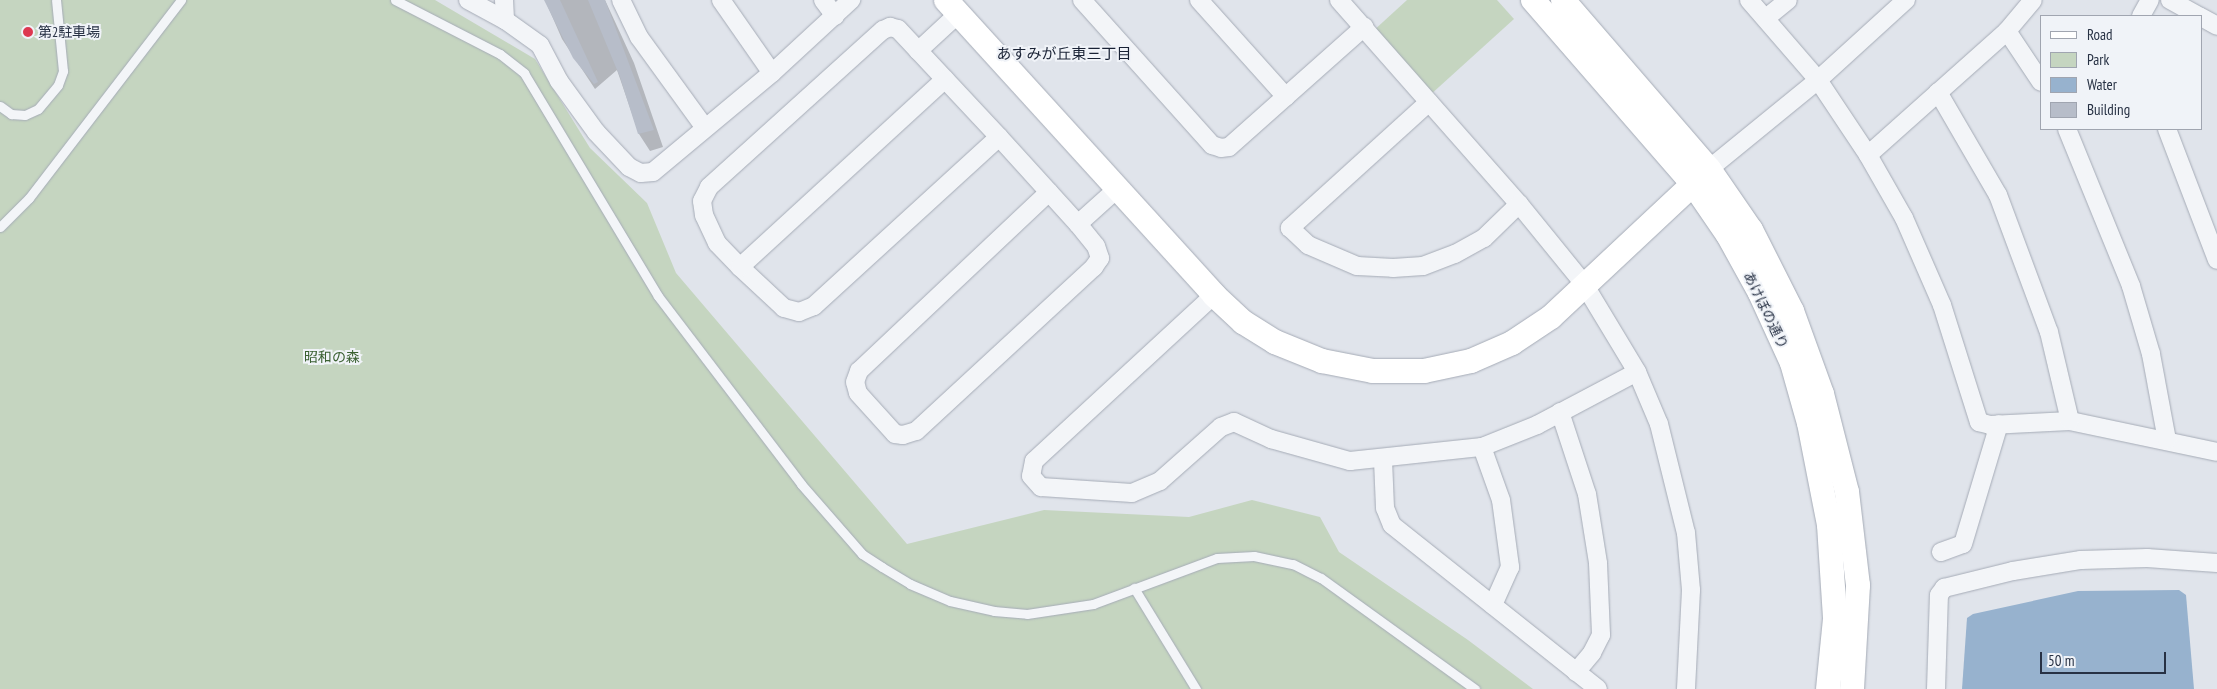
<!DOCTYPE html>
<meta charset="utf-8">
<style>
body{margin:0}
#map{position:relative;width:2217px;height:689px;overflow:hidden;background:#e0e4eb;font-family:"PT Sans Narrow","Noto Sans JP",sans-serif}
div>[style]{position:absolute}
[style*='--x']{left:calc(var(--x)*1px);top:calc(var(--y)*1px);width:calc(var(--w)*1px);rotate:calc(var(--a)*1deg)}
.green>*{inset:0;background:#c5d5c0}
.water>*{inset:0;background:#97b2ce}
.shadow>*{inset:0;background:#0003}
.building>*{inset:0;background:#b7bdc9}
.roads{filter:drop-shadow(0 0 1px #a5abb6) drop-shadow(0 0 1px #a5abb6)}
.lane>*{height:9px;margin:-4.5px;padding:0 4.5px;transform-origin:4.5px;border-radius:4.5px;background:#f3f5f8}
.street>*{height:18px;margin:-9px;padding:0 9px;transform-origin:9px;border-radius:9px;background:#f3f5f8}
.secondary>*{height:24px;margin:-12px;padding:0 12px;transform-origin:12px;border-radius:12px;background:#fff}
.dots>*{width:14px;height:14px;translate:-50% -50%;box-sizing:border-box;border:2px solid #f0f3f8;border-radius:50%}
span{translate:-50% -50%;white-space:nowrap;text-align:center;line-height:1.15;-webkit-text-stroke:4px #f0f3f8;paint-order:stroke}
.poi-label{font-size:14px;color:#273144}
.left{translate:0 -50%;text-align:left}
.street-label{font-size:14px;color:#273144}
.park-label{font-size:14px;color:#3b6132}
.neighbourhood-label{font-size:15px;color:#192235}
.legend{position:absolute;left:2040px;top:15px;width:162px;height:115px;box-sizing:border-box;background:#f0f3f8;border:1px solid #a0a5b0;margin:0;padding:6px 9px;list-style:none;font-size:15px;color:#273144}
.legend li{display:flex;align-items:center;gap:10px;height:25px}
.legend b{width:25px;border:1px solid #a0a5b0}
.scale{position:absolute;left:2040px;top:652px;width:126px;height:22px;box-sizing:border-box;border:2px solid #273144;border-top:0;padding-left:6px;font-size:15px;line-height:18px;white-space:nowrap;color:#273144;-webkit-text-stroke:4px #f0f3f8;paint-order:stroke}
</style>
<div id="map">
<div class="green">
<i style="clip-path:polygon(0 0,435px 0,535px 59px,590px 148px,647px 203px,676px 273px,907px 544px,1044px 510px,1189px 517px,1252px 500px,1320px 517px,1339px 552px,1468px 640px,1533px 689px,0 689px)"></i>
<i style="clip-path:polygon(1407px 0,1497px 0,1514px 19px,1429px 96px,1372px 32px)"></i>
</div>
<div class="water">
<i style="clip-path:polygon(2179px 590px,2186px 595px,2194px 689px,1962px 689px,1967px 618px,1973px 614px,2078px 591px)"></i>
</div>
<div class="shadow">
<i style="clip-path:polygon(545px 0,605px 0,634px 63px,663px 147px,650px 151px,639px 134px,617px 70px,595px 89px,562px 39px)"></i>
</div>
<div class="building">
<i style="clip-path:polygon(544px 0,560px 0,598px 82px,594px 84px,573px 58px)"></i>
<i style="clip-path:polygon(588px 0,605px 0,654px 130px,638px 134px,620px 77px)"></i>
</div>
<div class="roads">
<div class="lane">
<i style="--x:395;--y:0;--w:118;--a:27.2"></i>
<i style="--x:500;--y:54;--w:31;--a:38"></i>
<i style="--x:524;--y:73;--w:260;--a:59"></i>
<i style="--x:658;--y:296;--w:236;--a:52.7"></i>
<i style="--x:801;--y:484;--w:93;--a:48.9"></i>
<i style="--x:862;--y:554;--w:24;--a:33"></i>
<i style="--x:882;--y:567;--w:33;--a:31"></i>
<i style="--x:910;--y:584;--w:43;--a:23"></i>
<i style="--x:950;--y:601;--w:45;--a:12.8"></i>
<i style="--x:994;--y:611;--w:33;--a:5"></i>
<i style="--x:1027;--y:614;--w:67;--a:-8.6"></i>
<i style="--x:1093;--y:604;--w:132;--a:-20.4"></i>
<i style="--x:1217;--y:558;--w:37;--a:-3"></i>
<i style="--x:1254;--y:556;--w:40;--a:12"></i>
<i style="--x:1293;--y:564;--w:31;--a:27"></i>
<i style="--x:1321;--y:578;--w:190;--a:35.8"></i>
<i style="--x:0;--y:106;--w:14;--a:36"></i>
<i style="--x:11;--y:114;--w:14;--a:4"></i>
<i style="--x:25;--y:115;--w:14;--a:-25"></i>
<i style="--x:38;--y:109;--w:31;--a:-50"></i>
<i style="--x:58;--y:85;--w:15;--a:-70"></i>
<i style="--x:63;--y:71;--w:71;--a:-95.6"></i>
<i style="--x:0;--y:227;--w:41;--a:-45"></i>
<i style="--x:29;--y:198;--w:250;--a:-52.5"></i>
<i style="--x:1134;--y:588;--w:119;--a:58.5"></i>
</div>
<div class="street">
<i style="--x:468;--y:0;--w:42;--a:28.4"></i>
<i style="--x:505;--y:20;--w:43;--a:35.5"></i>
<i style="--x:540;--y:45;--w:41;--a:62.2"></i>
<i style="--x:559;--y:81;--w:63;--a:54"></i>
<i style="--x:596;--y:132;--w:48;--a:46.7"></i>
<i style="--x:629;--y:167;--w:13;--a:27"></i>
<i style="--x:641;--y:173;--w:12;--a:-5"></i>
<i style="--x:653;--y:172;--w:155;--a:-39.8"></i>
<i style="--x:772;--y:73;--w:108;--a:-42.7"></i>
<i style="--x:504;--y:0;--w:20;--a:87"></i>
<i style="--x:621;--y:0;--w:41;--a:64.1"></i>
<i style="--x:639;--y:37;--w:112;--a:54"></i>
<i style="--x:721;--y:0;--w:89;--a:55.1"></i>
<i style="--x:823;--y:0;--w:20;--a:53"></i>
<i style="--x:1082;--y:0;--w:195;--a:48.1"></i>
<i style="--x:1212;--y:145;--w:9;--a:18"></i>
<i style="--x:1221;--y:148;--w:8;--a:-7"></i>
<i style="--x:1229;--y:147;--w:181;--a:-41.6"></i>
<i style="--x:1199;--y:0;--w:130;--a:48.1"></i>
<i style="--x:1339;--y:0;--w:272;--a:48.6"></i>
<i style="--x:1519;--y:204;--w:103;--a:50.9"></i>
<i style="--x:1584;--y:284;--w:103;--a:58.9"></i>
<i style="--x:1637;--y:372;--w:56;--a:67.1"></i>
<i style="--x:1659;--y:424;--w:112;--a:76.1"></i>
<i style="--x:1686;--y:533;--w:57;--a:85"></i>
<i style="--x:1691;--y:590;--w:99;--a:92.9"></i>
<i style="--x:1749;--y:0;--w:106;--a:49.2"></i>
<i style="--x:1818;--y:80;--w:90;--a:56.3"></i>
<i style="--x:1868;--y:155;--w:73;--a:60.3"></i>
<i style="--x:1904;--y:218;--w:95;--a:66.4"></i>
<i style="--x:1942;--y:305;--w:123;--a:72.5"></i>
<i style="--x:1979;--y:422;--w:11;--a:15"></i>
<i style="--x:1990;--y:425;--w:80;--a:-2.9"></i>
<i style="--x:2070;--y:421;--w:150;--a:11.9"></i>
<i style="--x:2170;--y:0;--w:33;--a:29"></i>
<i style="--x:2141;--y:16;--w:18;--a:-61"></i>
<i style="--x:2201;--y:17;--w:18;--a:29"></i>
<i style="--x:1766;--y:18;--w:28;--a:-39"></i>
<i style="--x:2007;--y:31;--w:61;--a:56.3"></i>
<i style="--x:918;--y:51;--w:54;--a:-42.8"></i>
<i style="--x:1938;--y:92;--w:119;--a:59.8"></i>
<i style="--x:1998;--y:195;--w:146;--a:69.6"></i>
<i style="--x:2049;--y:332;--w:91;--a:76.7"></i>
<i style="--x:1429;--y:102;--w:188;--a:137.8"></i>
<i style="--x:1290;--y:228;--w:25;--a:43"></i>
<i style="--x:1308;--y:245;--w:53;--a:23.2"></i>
<i style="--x:1357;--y:266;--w:36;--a:3"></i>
<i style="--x:1393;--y:268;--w:30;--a:-4"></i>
<i style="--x:1423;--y:266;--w:34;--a:-21"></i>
<i style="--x:1455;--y:254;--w:33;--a:-29"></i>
<i style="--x:1484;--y:238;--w:49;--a:-44.2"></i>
<i style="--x:2067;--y:129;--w:170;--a:67.8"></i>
<i style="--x:2131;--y:286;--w:71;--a:73.6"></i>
<i style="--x:2151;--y:354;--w:87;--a:79.5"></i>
<i style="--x:2167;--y:129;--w:140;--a:69.1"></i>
<i style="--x:999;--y:137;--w:251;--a:137.6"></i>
<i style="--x:814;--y:306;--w:16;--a:158"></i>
<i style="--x:799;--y:312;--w:16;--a:-165"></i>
<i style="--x:784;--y:308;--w:60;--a:-137"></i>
<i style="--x:740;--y:267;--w:33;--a:-134"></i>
<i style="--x:717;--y:243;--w:31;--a:-115"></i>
<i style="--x:704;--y:215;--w:14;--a:-98"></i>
<i style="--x:702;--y:201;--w:16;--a:-63"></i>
<i style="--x:709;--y:187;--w:234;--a:-42.1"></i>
<i style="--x:883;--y:30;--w:8;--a:-23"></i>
<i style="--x:890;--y:27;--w:8;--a:14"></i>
<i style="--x:898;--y:29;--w:148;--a:46.9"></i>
<i style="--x:999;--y:137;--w:118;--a:47.8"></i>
<i style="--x:1078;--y:224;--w:28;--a:51"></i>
<i style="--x:1096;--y:246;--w:13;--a:72"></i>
<i style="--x:1100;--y:258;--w:11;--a:124"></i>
<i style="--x:1094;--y:267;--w:242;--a:137.3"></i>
<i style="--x:916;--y:431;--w:14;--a:163"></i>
<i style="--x:903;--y:435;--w:8;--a:-173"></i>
<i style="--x:895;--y:434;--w:55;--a:-132.1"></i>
<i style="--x:858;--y:393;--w:11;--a:-105"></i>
<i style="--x:855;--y:382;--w:12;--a:-70"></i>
<i style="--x:859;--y:371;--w:261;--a:-43.3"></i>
<i style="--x:1868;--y:155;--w:186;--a:-41.7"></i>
<i style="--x:2007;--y:31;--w:40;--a:-50"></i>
<i style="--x:1709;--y:169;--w:141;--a:-39.2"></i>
<i style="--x:1818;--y:80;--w:119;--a:-42.3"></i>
<i style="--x:1078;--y:224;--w:54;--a:-42"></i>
<i style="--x:740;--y:267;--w:278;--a:-42.5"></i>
<i style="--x:1214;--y:295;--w:245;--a:137.3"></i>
<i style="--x:1034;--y:461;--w:15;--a:101"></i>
<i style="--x:1031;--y:476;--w:15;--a:48"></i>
<i style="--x:1041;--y:487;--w:91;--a:3.8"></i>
<i style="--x:1132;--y:493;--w:30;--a:-23"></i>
<i style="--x:1160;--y:481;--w:81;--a:-41.5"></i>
<i style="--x:1221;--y:427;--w:14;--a:-21"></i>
<i style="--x:1234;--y:422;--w:41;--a:24.7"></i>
<i style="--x:1271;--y:439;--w:82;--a:15.6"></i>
<i style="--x:1350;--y:461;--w:133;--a:-6.1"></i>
<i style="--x:1482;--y:447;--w:59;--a:-21.8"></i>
<i style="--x:1537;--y:425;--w:113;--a:-27.9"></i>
<i style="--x:1560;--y:412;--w:86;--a:71.8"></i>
<i style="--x:1587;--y:494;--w:70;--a:80.9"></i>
<i style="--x:1598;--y:563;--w:72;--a:87.6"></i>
<i style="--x:1601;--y:635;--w:20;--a:117"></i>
<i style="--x:1592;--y:653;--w:25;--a:130"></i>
<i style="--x:1482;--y:447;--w:56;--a:70.3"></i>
<i style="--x:1501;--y:500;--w:68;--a:82.3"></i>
<i style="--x:1510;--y:567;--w:42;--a:114.1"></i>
<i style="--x:1383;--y:460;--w:48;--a:87.6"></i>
<i style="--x:1385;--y:508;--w:18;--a:68"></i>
<i style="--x:1392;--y:525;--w:263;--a:38.5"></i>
<i style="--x:1941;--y:552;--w:23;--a:-20"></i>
<i style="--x:1963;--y:544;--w:125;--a:-73.3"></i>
<i style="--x:1936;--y:689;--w:94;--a:-88.2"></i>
<i style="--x:1939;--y:595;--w:9;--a:-54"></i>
<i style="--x:1944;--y:588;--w:71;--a:-13.8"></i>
<i style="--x:2013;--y:571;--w:69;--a:-9.2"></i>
<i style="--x:2081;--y:560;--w:66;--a:-1.7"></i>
<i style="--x:2147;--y:558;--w:70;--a:4.1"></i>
</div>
<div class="secondary">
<i style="--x:946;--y:0;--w:399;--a:47.7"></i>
<i style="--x:1214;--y:295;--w:40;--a:43"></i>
<i style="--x:1243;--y:322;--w:38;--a:32"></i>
<i style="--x:1275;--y:342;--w:51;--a:22"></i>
<i style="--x:1322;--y:361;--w:52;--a:11.1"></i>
<i style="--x:1373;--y:371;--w:51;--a:0"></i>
<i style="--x:1424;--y:371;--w:48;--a:-12"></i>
<i style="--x:1471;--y:361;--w:45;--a:-23.7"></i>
<i style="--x:1512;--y:343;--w:47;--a:-33.7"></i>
<i style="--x:1551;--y:317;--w:195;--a:-43.1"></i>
<i style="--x:1533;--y:0;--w:244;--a:49"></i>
<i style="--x:1693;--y:184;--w:62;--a:55.5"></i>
<i style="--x:1728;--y:235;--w:66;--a:61.1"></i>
<i style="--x:1760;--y:293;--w:77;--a:65.4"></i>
<i style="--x:1792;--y:363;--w:62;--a:74.2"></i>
<i style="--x:1809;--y:423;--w:104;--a:78.9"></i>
<i style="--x:1829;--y:525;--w:94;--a:86.3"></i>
<i style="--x:1835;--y:619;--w:70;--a:95.7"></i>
<i style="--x:1563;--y:0;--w:223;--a:49.2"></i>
<i style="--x:1709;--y:169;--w:74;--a:55.5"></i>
<i style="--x:1751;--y:230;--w:91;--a:63.2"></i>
<i style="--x:1792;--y:311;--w:88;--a:70.1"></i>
<i style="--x:1822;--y:394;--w:101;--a:75.7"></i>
<i style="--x:1847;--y:492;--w:94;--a:83.3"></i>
<i style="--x:1858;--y:585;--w:104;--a:93.3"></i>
</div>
</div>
<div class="dots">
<i style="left:28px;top:32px;background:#dd3850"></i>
</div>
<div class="poi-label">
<span class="left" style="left:38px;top:32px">第2駐車場</span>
</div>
<div class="street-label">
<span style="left:1766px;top:310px;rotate:64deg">あけぼの通り</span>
</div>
<div class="park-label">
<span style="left:332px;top:357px">昭和の森</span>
</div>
<div class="neighbourhood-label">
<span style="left:1064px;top:54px">あすみが丘東三丁目</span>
</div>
<ul class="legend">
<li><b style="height:6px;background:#fff"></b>Road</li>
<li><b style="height:14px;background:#c5d5c0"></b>Park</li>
<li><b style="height:14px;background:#97b2ce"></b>Water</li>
<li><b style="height:14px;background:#b7bdc9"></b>Building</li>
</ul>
<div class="scale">50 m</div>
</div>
